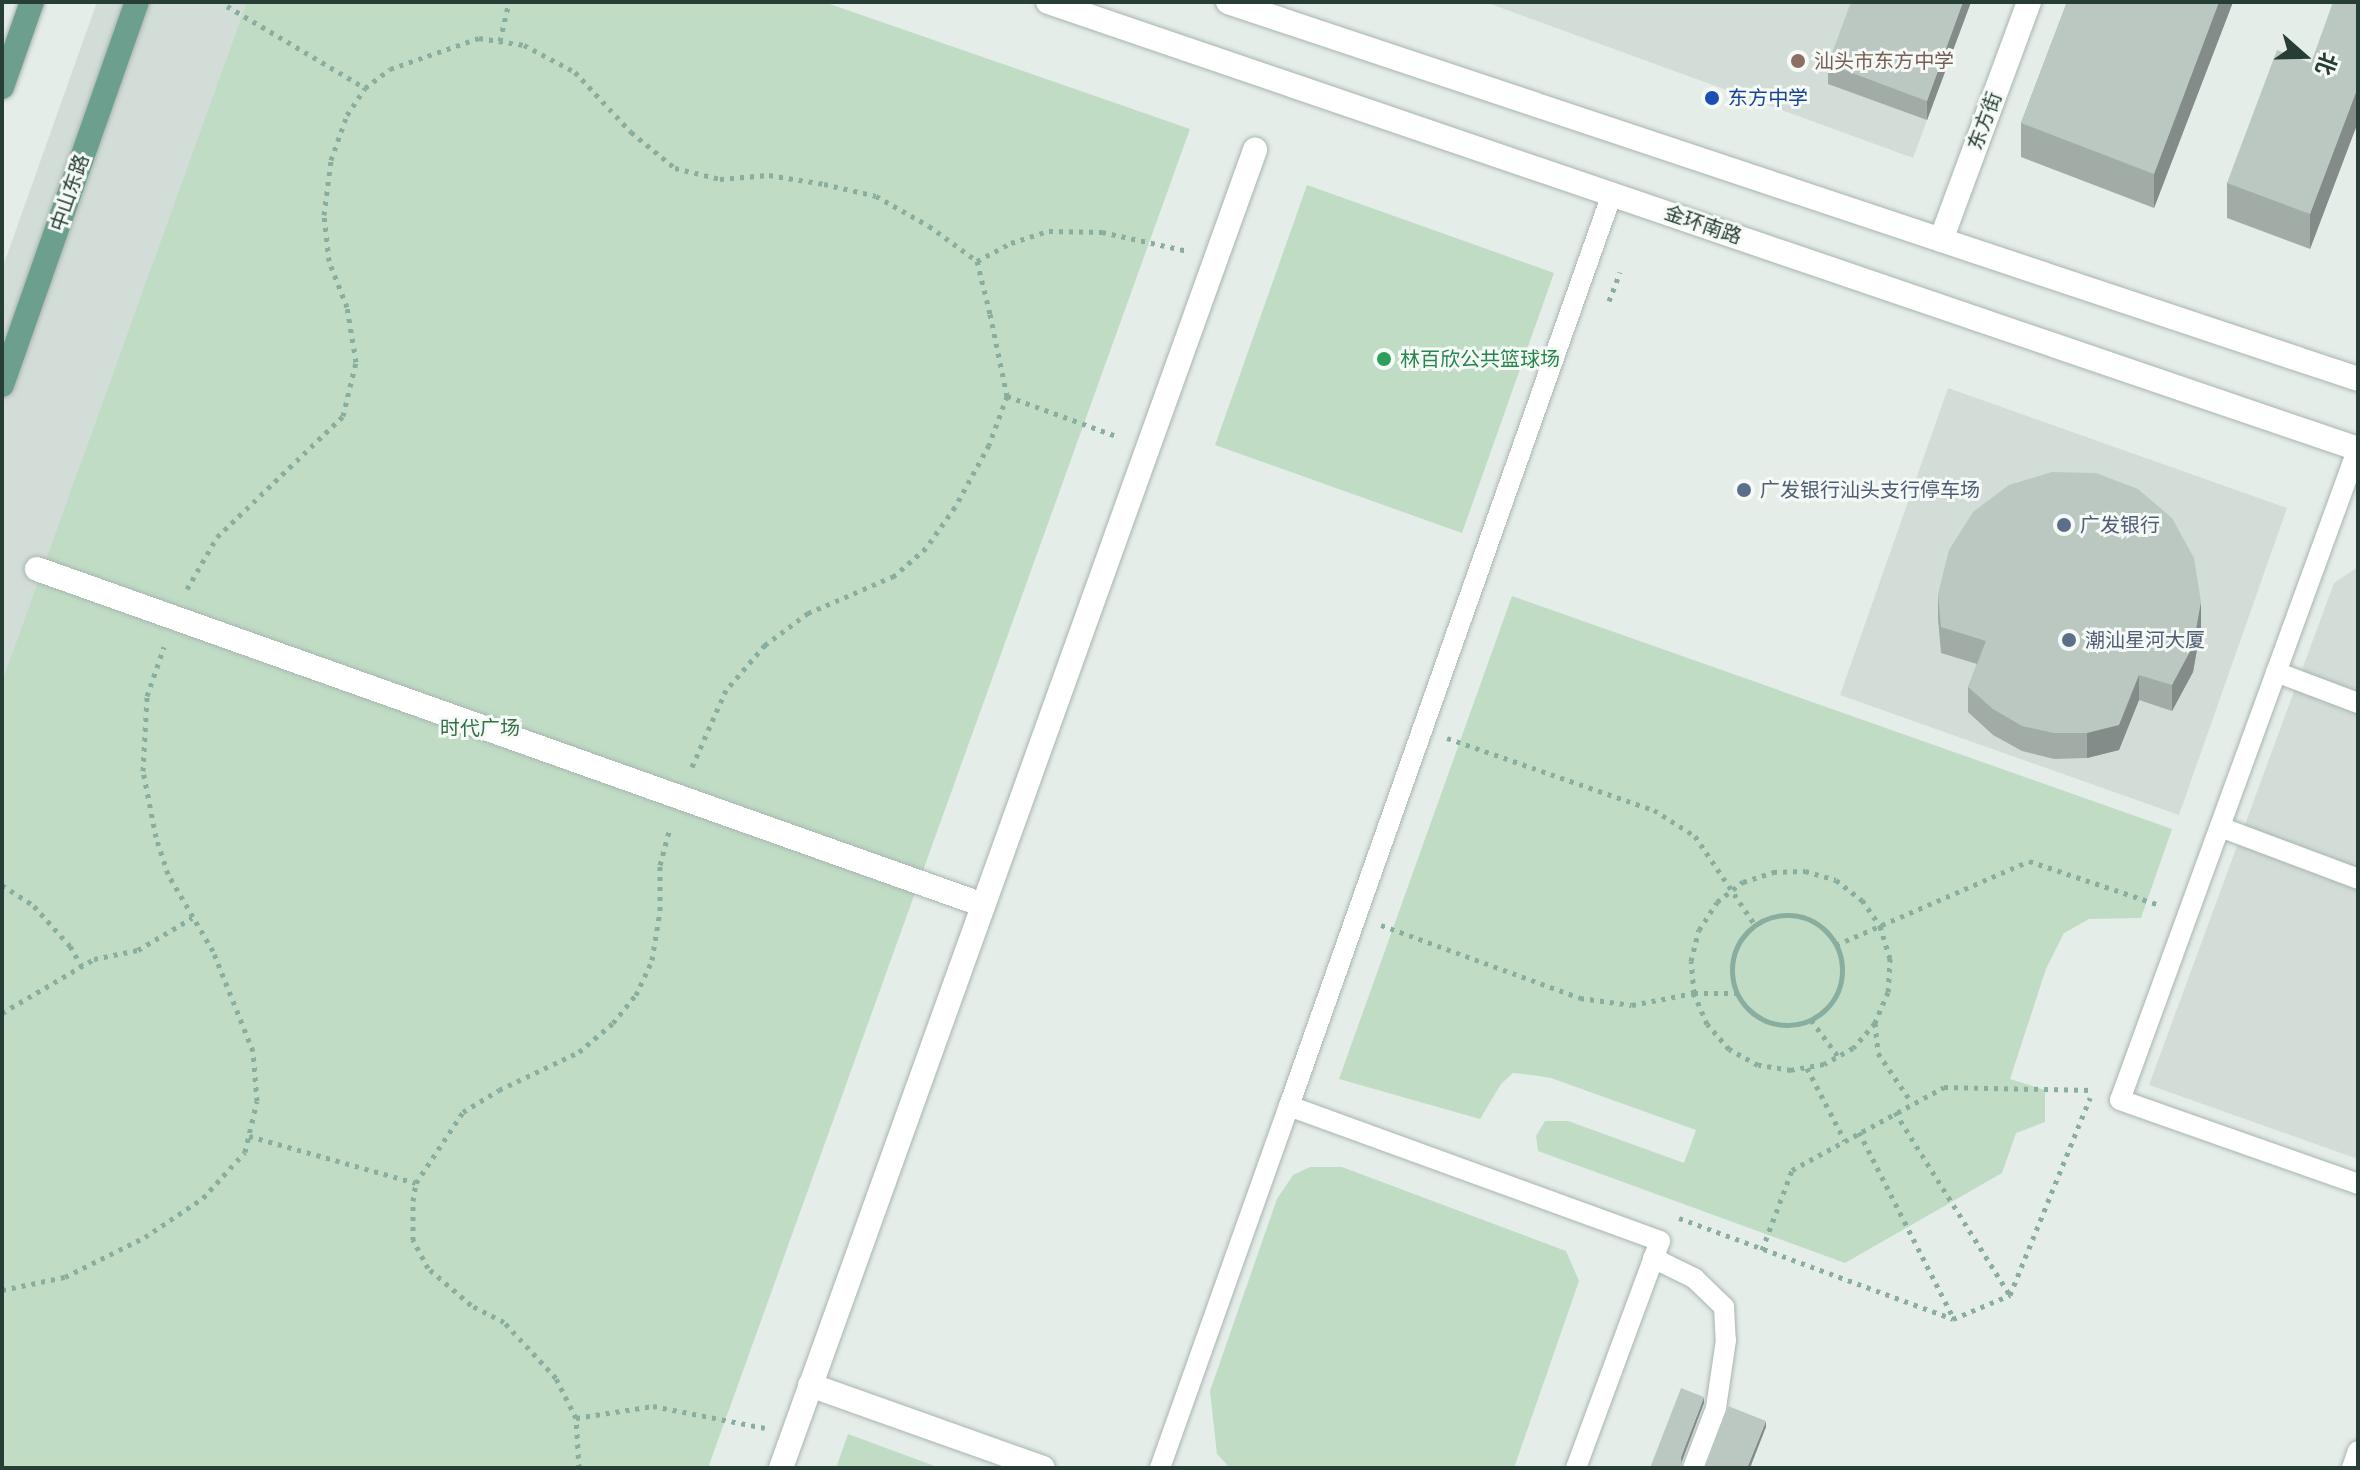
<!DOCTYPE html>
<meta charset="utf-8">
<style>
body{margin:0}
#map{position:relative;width:2360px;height:1470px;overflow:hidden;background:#e5ede9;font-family:"PT Sans Narrow","Noto Sans SC",sans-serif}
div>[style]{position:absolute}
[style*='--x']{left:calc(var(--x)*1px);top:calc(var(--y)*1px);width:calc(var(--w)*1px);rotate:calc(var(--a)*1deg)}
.built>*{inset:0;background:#d3ddd8}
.green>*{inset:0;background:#c0dcc5}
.path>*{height:5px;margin-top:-2.5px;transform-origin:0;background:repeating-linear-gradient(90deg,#88ae9f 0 4px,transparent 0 10px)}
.path>.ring{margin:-2.5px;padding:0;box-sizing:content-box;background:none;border:5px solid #88ae9f;border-radius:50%}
.roads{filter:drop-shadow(0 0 2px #a8b5af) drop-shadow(0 0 2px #a8b5af)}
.lane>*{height:20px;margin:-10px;padding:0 10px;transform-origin:10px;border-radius:10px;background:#fff}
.street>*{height:24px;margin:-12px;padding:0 12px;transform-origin:12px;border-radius:12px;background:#fff}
.secondary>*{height:24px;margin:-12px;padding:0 12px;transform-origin:12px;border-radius:12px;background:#fff}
.primary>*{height:24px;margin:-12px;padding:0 12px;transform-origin:12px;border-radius:12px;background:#6d9f8e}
.wall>*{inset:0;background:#a1aca7}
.shaded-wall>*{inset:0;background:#838c88}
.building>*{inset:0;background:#bbc8c2}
.dots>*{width:22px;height:22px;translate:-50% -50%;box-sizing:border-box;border:4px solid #f6faf7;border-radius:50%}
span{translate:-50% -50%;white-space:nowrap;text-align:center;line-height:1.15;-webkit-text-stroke:6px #f6faf7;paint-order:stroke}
.education-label{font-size:20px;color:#785e54}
.left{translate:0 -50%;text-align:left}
.transit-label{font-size:20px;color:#164399}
.street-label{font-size:20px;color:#263e35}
.leisure-label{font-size:20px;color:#27864d}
.service-label{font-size:20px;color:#4e5e75}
.park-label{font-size:20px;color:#337146}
.frame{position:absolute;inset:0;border:4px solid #263e35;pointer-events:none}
.north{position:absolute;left:2264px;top:16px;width:80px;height:80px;-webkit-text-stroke:6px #f6faf7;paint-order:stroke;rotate:110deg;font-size:22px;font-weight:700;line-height:32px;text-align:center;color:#263e35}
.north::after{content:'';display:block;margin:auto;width:28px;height:36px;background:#263e35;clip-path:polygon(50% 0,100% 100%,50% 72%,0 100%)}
</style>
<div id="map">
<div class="built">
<i style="clip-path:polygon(97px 2px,349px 2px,2px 988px,2px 269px)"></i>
<i style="clip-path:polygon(1485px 2px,1971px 2px,1913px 158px)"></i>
<i style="clip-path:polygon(1948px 388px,2287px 508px,2179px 815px,1840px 695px)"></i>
<i style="clip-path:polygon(2358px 567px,2358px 1159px,2149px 1085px,2334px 583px)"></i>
</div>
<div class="green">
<i style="clip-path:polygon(247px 2px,824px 2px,1190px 129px,708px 1468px,2px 1468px,2px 682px)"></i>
<i style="clip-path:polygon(1307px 185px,1554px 273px,1462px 533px,1215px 445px)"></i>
<i style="clip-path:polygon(1512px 596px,2172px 829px,2141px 918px,2089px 919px,2064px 933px,2046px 969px,2010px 1079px,2045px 1090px,2045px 1122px,2016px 1133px,2002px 1173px,1845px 1263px,1538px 1151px,1536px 1136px,1545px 1121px,1568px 1121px,1684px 1163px,1696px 1130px,1551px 1078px,1532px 1075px,1513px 1073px,1501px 1084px,1480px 1119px,1339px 1079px)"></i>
<i style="clip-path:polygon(1310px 1167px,1342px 1167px,1566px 1251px,1579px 1281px,1514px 1468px,1230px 1468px,1217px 1454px,1210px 1391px,1277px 1199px,1293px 1175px)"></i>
<i style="clip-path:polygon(848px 1434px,940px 1468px,836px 1468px)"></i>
</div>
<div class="path">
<i style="--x:227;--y:6;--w:161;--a:30.7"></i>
<i style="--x:500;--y:41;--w:40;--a:-77"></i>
<i style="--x:977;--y:261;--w:38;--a:-28"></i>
<i style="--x:1011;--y:243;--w:40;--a:-18"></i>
<i style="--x:1049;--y:231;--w:53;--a:1.1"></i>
<i style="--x:1102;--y:232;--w:88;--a:12.5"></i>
<i style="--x:1609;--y:301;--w:31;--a:-69"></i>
<i style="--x:1007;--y:396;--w:119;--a:20.1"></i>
<i style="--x:187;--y:589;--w:60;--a:-60"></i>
<i style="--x:217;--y:537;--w:175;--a:-43.8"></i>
<i style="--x:343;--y:416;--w:56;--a:-76.5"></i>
<i style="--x:356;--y:362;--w:56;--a:-99.3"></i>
<i style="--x:347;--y:307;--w:49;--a:-111.4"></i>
<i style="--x:329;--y:261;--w:46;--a:-96.2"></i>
<i style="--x:324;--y:215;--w:55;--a:-82.7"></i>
<i style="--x:331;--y:160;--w:48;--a:-70.4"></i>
<i style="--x:347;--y:115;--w:32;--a:-56"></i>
<i style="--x:365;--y:88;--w:31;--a:-37"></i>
<i style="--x:390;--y:69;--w:94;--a:-19.2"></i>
<i style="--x:479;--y:38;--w:46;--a:8.8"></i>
<i style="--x:524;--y:45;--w:58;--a:27.9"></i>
<i style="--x:575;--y:72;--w:82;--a:47"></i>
<i style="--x:631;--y:132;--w:57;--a:39.3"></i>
<i style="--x:675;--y:168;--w:46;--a:13.7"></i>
<i style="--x:720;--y:179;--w:49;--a:-4.7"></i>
<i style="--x:769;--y:175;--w:56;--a:9.3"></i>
<i style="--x:824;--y:184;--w:53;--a:13"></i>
<i style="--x:876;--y:196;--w:61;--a:29.5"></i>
<i style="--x:929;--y:226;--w:59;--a:36.1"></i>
<i style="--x:977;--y:261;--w:55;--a:76.2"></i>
<i style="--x:990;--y:314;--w:84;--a:78.3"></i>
<i style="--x:1007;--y:396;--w:52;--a:110.2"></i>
<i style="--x:989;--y:445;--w:71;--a:118.7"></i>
<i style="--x:955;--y:507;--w:50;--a:125.3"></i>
<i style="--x:926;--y:548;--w:43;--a:138.8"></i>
<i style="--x:894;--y:576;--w:94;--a:156.7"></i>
<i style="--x:808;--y:613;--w:54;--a:143.3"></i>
<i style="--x:765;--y:645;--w:60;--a:130.9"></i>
<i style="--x:726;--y:690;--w:86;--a:113.9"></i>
<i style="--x:1447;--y:738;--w:219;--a:19.2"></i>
<i style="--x:1654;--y:810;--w:49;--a:32.4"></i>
<i style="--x:1695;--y:836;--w:107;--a:56"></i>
<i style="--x:2;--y:885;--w:38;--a:33"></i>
<i style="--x:34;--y:906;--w:54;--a:48"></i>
<i style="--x:70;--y:946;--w:24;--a:60"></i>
<i class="ring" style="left:1732px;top:915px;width:105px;height:105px"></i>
<i style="--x:1381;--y:925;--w:212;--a:20.1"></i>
<i style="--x:1580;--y:998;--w:52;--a:7.7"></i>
<i style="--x:1632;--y:1005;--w:63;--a:-11"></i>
<i style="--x:1694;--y:993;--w:43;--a:0"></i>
<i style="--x:1836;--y:945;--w:210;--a:-23.5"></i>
<i style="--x:2029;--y:861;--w:138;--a:18.6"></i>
<i style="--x:2;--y:1013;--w:107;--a:-30.4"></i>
<i style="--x:94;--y:959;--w:45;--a:-11.6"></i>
<i style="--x:138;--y:950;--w:63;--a:-30.7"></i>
<i style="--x:1811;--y:1020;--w:45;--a:53.1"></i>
<i style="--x:1875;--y:1023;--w:33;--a:131"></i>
<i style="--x:1853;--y:1048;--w:33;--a:151"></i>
<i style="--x:1824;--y:1064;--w:34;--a:170"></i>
<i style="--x:1791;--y:1070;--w:33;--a:-171"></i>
<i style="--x:1758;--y:1065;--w:33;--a:-151"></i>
<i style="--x:1729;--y:1049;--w:33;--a:-131"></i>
<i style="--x:1707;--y:1024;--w:34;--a:-113"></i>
<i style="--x:1694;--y:993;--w:32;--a:-95"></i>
<i style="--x:1691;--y:961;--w:32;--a:-76"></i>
<i style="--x:1699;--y:930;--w:33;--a:-57"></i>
<i style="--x:1717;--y:902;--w:33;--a:-38"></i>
<i style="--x:1743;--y:882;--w:32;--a:-18"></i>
<i style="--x:1773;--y:872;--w:32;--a:-2"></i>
<i style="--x:1805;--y:871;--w:32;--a:16"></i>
<i style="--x:1836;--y:880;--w:33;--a:38"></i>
<i style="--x:1862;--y:900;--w:32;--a:55"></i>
<i style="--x:1880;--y:926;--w:34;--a:73"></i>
<i style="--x:1890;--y:958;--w:34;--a:93"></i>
<i style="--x:1888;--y:992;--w:34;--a:113"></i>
<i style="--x:1875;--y:1023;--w:30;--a:84"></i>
<i style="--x:1878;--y:1053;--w:60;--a:55.8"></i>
<i style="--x:1807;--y:1068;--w:82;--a:62.5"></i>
<i style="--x:1895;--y:1112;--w:215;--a:57.9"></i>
<i style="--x:1859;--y:1132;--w:208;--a:63.1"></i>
<i style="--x:249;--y:1136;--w:173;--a:15.7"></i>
<i style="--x:1679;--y:1218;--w:292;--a:20.2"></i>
<i style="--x:1953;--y:1319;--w:62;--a:-22.8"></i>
<i style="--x:2010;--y:1295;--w:213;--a:-67.9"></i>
<i style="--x:1762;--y:1250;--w:85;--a:-69.4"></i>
<i style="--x:1792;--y:1170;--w:173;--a:-28.6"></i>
<i style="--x:1944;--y:1087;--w:149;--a:1.2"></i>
<i style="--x:2;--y:1290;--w:64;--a:-11.7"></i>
<i style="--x:65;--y:1277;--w:89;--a:-26.6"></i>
<i style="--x:145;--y:1237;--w:70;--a:-33.9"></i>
<i style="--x:203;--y:1198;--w:62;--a:-47.6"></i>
<i style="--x:245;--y:1152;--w:52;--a:-76.8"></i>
<i style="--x:257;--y:1101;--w:50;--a:-94.6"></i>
<i style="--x:253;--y:1051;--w:108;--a:-111.8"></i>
<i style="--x:213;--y:951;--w:89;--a:-120.3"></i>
<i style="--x:168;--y:874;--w:39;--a:-108"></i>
<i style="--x:156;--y:837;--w:67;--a:-101.1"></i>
<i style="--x:143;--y:771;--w:75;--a:-86.9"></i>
<i style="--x:147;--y:696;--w:52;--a:-70.9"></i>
<i style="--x:576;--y:1418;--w:78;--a:-8.9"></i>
<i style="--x:653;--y:1406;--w:114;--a:11.1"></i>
<i style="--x:579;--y:1468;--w:50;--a:-93.4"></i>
<i style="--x:576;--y:1418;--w:45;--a:-116.6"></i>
<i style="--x:556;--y:1378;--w:76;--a:-132.9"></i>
<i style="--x:504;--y:1322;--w:37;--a:-153"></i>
<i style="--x:471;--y:1305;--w:57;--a:-139.3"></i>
<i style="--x:428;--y:1268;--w:32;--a:-118"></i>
<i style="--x:413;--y:1240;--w:39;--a:-90"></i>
<i style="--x:413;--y:1201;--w:18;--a:-81"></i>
<i style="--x:416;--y:1183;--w:85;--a:-56.5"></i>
<i style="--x:463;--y:1112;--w:42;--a:-31.4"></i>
<i style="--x:499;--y:1090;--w:89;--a:-25.4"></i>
<i style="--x:579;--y:1052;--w:45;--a:-40.5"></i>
<i style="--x:613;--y:1023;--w:36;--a:-51"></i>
<i style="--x:636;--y:995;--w:38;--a:-65"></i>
<i style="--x:652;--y:960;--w:50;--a:-80.7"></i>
<i style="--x:660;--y:911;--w:46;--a:-90"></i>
<i style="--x:660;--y:865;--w:39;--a:-75"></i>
</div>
<div class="roads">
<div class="lane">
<i style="--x:2358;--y:448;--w:694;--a:110.05"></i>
<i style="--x:2120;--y:1100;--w:252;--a:19.4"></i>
<i style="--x:2276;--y:672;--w:88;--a:20.7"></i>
<i style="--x:2220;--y:827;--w:147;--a:20.6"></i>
<i style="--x:1653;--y:1258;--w:46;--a:26"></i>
<i style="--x:1694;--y:1278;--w:42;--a:44"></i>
<i style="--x:1724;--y:1307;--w:33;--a:87"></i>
<i style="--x:1726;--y:1340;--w:69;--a:98.4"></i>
<i style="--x:1716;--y:1408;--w:64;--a:111"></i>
<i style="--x:1160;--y:1468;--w:384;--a:-70.4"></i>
<i style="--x:1576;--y:1468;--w:242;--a:-69.7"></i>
<i style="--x:1660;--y:1241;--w:395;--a:-160"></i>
<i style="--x:1289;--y:1106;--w:968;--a:-70.5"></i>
<i style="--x:2352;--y:1468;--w:18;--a:-71"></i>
</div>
<div class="street">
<i style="--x:1941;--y:240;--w:254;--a:-69.7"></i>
<i style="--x:37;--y:569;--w:1004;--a:19.55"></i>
<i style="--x:810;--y:1385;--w:247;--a:19.6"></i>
<i style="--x:781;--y:1468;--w:1401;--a:-70.22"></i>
</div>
<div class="secondary">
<i style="--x:1048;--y:2;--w:1384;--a:18.84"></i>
<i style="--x:1228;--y:2;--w:1191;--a:18.45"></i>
</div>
<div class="primary">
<i style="--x:2;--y:87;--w:90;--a:-70.6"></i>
<i style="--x:2;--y:385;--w:406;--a:-70.6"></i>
</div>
</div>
<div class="wall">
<i style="clip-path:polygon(1971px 2px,1927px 120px,1828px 84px,1828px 64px)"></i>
<i style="clip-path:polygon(2067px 2px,2233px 2px,2154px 208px,2021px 157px,2021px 123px)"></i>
<i style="clip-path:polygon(2358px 2px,2358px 122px,2310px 249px,2227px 218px,2227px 183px,2311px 63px)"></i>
<i style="clip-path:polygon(1938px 594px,2201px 627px,2193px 672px,2172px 711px,2139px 700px,2119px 750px,2087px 758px,2054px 759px,2022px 751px,1993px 735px,1968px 712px,1968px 687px,1977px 664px,1941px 653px,1938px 619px)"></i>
</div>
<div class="shaded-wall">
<i style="clip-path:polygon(1963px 2px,1971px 2px,1927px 120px,1927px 101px)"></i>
<i style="clip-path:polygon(2219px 2px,2233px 2px,2154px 208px,2154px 174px)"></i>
<i style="clip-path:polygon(2358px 87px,2358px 122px,2310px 249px,2310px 214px)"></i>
<i style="clip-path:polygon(2201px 602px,2201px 627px,2193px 672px,2172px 711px,2172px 685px)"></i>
<i style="clip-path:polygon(2139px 675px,2139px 700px,2119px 750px,2087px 758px,2087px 733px)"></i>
<i style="clip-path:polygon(1704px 1397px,1704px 1403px,1681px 1464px,1681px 1457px)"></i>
<i style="clip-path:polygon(1766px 1421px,1766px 1427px,1750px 1468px,1747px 1468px)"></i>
</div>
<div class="building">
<i style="clip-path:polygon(1851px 2px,1963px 2px,1927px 101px,1828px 64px)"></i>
<i style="clip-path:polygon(2067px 2px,2219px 2px,2154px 174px,2021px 123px)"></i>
<i style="clip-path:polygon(2333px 2px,2358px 2px,2358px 87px,2310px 214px,2227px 183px,2277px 50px,2311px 63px)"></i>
<i style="clip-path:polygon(2052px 472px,2096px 473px,2138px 489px,2172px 518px,2194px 558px,2201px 602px,2193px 646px,2172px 685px,2139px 675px,2119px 725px,2087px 733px,2054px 733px,2022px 726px,1993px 709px,1968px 687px,1986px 641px,1941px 627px,1938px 594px,1949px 550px,1973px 512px,2009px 485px)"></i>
<i style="clip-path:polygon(1681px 1388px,1704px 1397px,1681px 1457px,1682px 1468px,1650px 1468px)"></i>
<i style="clip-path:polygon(1728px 1406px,1766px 1421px,1747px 1468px,1703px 1468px,1705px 1467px)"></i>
</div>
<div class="dots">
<i style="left:1798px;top:61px;background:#8d6e63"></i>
<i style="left:1712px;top:98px;background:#1a4fb4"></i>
<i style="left:1384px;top:359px;background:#2e9e5b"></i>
<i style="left:1744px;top:490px;background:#5c6f8a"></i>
<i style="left:2064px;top:525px;background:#5c6f8a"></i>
<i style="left:2069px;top:640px;background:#5c6f8a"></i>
</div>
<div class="education-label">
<span class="left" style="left:1814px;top:61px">汕头市东方中学</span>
</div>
<div class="transit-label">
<span class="left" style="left:1728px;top:98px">东方中学</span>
</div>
<div class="street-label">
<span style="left:1985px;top:121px;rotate:-70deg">东方街</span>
<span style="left:70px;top:193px;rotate:-71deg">中山东路</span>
<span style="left:1703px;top:225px;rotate:19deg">金环南路</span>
</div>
<div class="leisure-label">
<span class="left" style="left:1400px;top:359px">林百欣公共篮球场</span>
</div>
<div class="service-label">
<span class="left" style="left:1760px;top:490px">广发银行汕头支行停车场</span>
<span class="left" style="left:2080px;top:525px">广发银行</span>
<span class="left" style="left:2085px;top:640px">潮汕星河大厦</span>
</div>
<div class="park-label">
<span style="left:480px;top:728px">时代广场</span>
</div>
<div class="frame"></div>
<div class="north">北</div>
</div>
